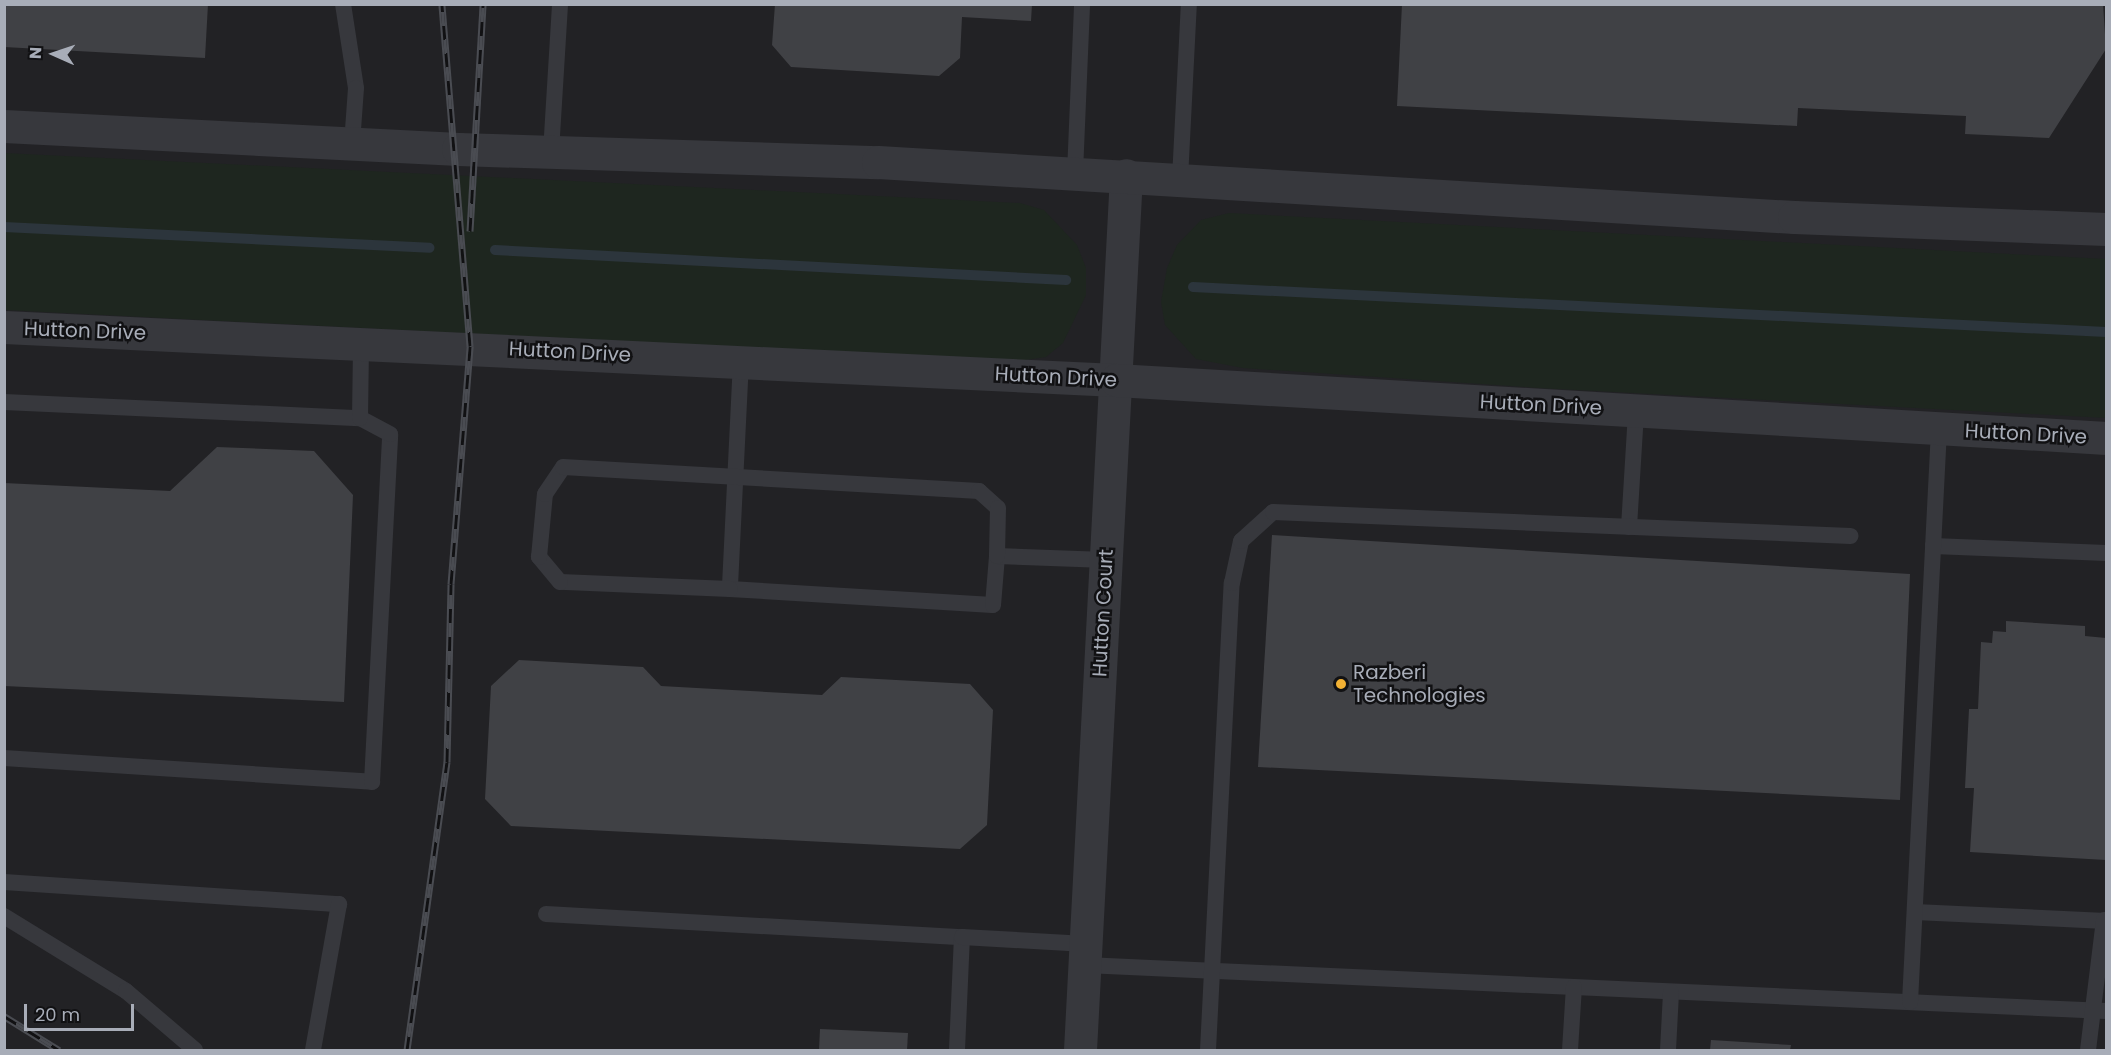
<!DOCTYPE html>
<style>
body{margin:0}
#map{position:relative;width:2111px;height:1055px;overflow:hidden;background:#161618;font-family:Poppins,sans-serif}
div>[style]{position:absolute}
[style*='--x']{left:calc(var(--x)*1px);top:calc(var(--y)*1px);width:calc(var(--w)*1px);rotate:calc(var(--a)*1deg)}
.built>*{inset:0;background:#222225}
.green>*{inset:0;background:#1e261f}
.stream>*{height:10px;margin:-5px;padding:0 5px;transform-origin:5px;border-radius:5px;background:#2c353c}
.building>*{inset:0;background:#404145}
.service>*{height:16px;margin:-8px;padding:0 8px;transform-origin:8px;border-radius:8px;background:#37383d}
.minor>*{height:33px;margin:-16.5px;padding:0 16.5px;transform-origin:16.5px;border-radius:16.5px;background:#37383d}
.tertiary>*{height:33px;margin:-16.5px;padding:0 16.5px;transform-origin:16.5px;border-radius:16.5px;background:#37383d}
.rail>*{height:7px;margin-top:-3.5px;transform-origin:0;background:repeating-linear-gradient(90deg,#111113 0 14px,#4a4c52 0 28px);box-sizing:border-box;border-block:2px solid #4a4c52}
.dots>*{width:16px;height:16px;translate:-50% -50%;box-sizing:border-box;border:3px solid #111113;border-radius:50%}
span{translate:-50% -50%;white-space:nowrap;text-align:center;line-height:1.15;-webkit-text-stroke:5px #111113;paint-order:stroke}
.street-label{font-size:20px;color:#a8adb8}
.poi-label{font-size:20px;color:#a8adb8}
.left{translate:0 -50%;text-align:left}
.frame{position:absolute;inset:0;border:6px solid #a8adb8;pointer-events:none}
.north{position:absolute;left:24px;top:24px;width:60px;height:60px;-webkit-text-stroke:4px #111113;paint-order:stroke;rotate:273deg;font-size:16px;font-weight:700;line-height:24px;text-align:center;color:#a8adb8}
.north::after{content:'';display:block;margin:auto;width:21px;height:27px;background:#a8adb8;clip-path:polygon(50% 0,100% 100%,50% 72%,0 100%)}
.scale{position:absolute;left:24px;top:1004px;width:110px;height:27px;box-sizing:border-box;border:3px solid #a8adb8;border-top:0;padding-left:8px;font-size:18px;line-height:21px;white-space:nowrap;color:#a8adb8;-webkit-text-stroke:4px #111113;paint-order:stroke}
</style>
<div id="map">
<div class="built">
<i style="clip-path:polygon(5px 5px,2106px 5px,2106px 1050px,5px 1050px)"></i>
</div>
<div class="green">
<i style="clip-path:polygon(4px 153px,1020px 203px,1044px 210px,1077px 245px,1086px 268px,1086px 295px,1063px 343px,1046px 357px,1018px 361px,5px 310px)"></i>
<i style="clip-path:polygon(1229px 213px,2106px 259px,2106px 418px,1539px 388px,1243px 368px,1196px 359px,1165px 325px,1161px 302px,1167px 268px,1177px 245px,1201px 220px)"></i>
</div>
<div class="stream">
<i style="--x:4;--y:227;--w:426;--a:2.8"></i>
<i style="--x:495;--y:250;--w:572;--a:3.01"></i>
<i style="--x:1193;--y:287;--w:914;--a:2.82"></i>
</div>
<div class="building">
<i style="clip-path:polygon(4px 4px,208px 4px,205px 58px,4px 47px)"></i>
<i style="clip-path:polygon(775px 4px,1032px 4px,1031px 21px,962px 17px,960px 58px,939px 76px,791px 67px,772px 45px)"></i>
<i style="clip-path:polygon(1402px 4px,2103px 4px,2106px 49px,2049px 138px,1965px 134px,1966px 116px,1798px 108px,1797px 126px,1397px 106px)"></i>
<i style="clip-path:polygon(217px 447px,314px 451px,353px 495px,344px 702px,4px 686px,4px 483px,170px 491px)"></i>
<i style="clip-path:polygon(1272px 535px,1910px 574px,1900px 800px,1258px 767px)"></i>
<i style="clip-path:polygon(2006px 621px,2085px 626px,2085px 636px,2106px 638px,2106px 860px,1970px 852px,1974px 788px,1965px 788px,1969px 709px,1978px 709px,1981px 642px,1992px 643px,1993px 631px,2006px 632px)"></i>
<i style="clip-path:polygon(519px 660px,643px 667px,661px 686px,822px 695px,841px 677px,970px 684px,993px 710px,987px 825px,960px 849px,511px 826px,485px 799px,491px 686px)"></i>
<i style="clip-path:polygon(820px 1029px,908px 1033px,907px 1050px,819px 1050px)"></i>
<i style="clip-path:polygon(1711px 1040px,1791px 1045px,1790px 1050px,1710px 1050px)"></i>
</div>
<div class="service">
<i style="--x:343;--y:4;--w:85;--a:81.2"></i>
<i style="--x:356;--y:88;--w:56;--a:94.1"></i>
<i style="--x:551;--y:152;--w:148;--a:-86.5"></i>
<i style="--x:1075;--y:173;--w:169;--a:-87.6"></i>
<i style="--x:1180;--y:179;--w:175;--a:-87.1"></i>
<i style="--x:741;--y:361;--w:228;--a:92.8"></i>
<i style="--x:730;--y:589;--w:263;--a:3.5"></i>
<i style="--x:993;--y:605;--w:49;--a:-85.3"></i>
<i style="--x:997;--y:556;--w:109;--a:2.1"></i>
<i style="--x:4;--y:402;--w:356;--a:2.6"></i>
<i style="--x:1629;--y:527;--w:116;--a:-86.5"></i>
<i style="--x:1933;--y:546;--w:173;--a:2.3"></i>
<i style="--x:730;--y:589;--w:170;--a:-177.6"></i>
<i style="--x:560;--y:582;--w:33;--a:-130"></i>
<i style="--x:539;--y:557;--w:63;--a:-84.6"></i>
<i style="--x:545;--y:494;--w:32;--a:-56"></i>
<i style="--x:563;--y:467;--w:417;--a:3.3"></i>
<i style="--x:979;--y:491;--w:25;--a:42"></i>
<i style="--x:998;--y:508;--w:48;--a:91.2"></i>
<i style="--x:4;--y:758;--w:369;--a:3.7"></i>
<i style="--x:372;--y:782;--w:348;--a:-87"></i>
<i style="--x:390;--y:434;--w:34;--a:-152"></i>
<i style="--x:360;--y:418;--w:76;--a:-89.2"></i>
<i style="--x:4;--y:882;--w:336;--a:3.8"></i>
<i style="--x:339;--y:904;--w:148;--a:100.1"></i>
<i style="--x:1915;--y:912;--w:191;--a:2.7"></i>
<i style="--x:546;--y:914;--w:417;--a:3.2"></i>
<i style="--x:4;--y:916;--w:143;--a:31.6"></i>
<i style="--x:126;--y:991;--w:91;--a:40.5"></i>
<i style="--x:1085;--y:965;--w:1022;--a:2.58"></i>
<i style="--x:1910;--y:1002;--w:574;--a:-87.1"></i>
<i style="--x:957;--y:1050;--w:113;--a:-87.5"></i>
<i style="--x:962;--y:937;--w:124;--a:3.2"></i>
<i style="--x:1208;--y:1050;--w:468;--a:-87.1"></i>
<i style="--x:1232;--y:583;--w:43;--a:-77.9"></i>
<i style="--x:1241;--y:541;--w:43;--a:-42.2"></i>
<i style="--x:1273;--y:512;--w:578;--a:2.38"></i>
<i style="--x:1570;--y:1050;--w:63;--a:-86.4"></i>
<i style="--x:1668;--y:1050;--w:58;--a:-87"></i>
<i style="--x:2088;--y:1050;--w:131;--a:-83"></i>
</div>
<div class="minor">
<i style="--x:1080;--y:1050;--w:876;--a:-86.99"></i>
</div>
<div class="tertiary">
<i style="--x:4;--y:126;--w:455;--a:2.9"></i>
<i style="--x:458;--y:149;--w:420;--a:1.8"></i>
<i style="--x:878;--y:162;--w:918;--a:3.44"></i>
<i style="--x:1794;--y:217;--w:312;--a:2.2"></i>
<i style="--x:4;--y:327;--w:1113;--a:2.73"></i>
<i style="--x:1116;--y:380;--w:992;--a:3.35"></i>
</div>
<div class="rail">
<i style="--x:470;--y:231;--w:227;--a:-86.7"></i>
<i style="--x:4;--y:1016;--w:65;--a:31.7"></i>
<i style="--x:407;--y:1050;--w:291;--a:-82.1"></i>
<i style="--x:447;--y:762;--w:178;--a:-88.7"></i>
<i style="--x:451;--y:584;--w:239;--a:-85.4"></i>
<i style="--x:470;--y:346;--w:343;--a:-94.7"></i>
</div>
<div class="dots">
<i style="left:1341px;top:684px;background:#f2b134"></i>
</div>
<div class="street-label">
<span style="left:85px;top:331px;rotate:2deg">Hutton Drive</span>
<span style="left:570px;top:352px;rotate:3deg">Hutton Drive</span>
<span style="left:1056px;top:377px;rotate:3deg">Hutton Drive</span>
<span style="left:1541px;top:405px;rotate:3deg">Hutton Drive</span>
<span style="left:2026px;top:434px;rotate:3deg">Hutton Drive</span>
<span style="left:1103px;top:613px;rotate:-87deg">Hutton Court</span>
</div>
<div class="poi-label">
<span class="left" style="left:1353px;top:684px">Razberi<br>Technologies</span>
</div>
<div class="frame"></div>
<div class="north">N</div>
<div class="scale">20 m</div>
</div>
